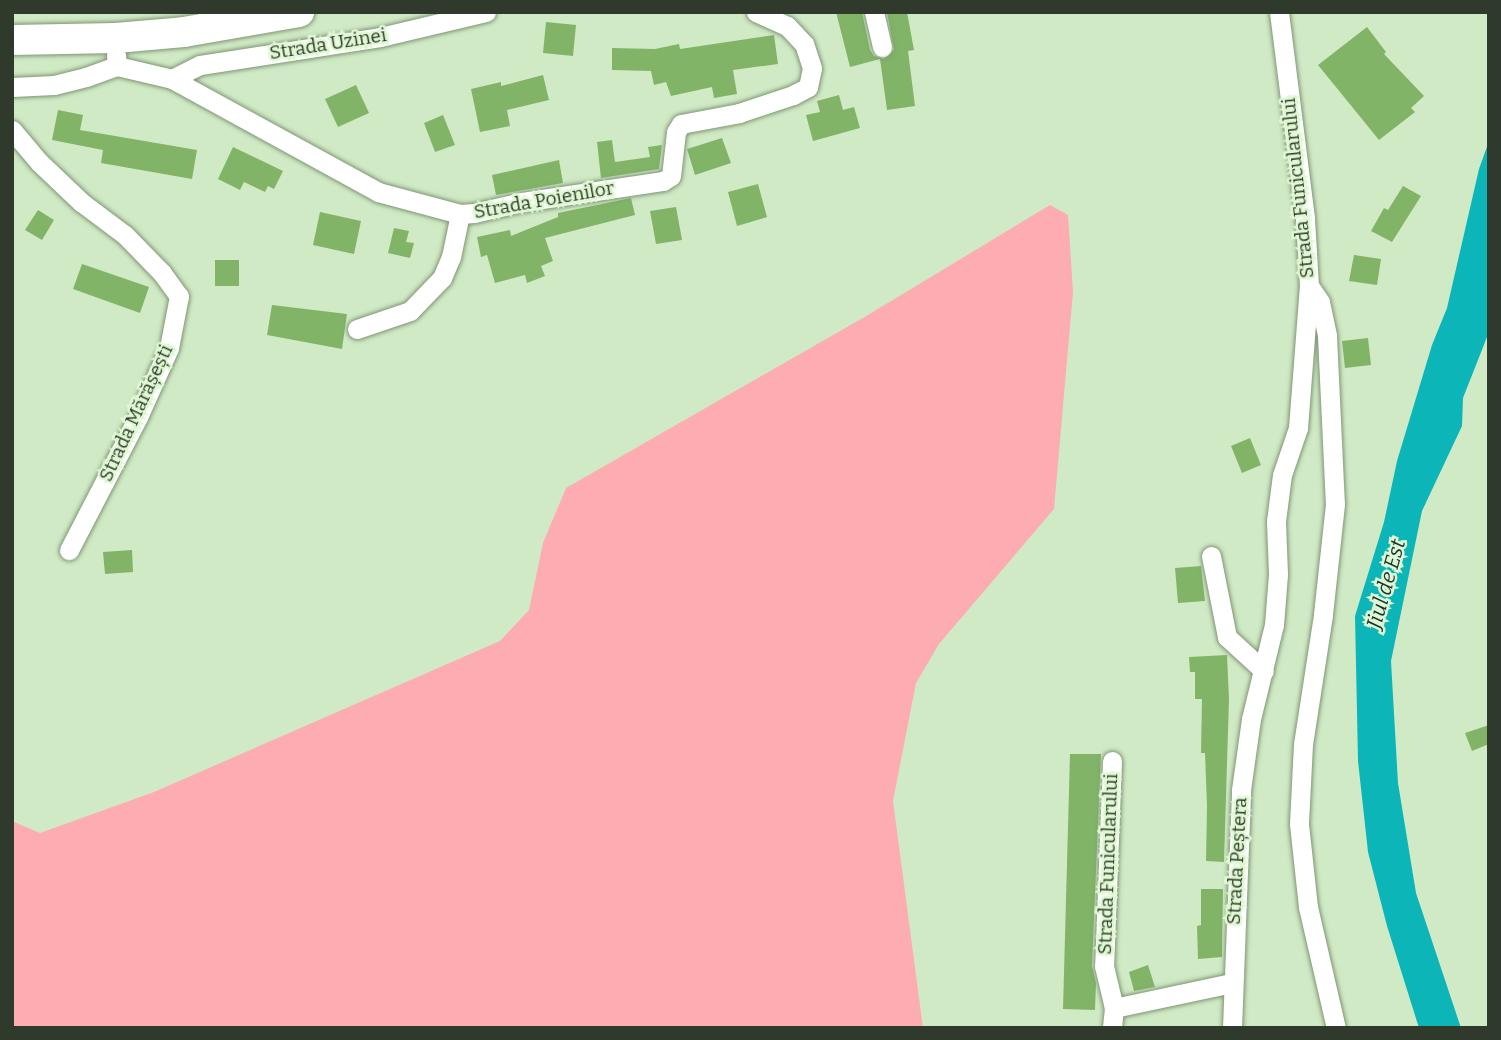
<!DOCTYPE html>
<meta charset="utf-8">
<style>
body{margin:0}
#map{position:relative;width:1501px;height:1040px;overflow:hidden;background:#d1eac6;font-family:Bitter,serif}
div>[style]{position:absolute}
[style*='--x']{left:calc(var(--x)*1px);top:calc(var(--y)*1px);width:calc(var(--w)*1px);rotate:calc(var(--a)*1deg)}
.green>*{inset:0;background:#fdacb1}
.water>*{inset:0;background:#0cb6b8}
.building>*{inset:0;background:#81b467}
.roads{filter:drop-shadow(0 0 2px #7f9674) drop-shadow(0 0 2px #7f9674)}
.street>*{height:19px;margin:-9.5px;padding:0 9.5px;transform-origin:9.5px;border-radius:9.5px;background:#fff}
.primary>*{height:30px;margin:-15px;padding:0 15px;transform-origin:15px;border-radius:15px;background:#fff}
span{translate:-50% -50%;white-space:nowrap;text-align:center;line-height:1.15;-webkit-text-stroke:5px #dff8d3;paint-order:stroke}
.street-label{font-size:19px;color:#303a2c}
.water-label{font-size:21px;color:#193131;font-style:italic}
.frame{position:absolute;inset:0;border:14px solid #303a2c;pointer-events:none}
</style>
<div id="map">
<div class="green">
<i style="clip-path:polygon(1050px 205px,1068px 215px,1073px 292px,1054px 509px,939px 644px,916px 683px,893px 801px,923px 1028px,12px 1028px,12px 821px,40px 833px,154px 792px,500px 641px,529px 610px,543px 543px,566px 488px,868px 315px)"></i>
</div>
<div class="water">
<i style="clip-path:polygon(1489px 141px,1489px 332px,1463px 398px,1462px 426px,1422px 511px,1391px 661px,1398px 783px,1416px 893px,1461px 1028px,1419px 1028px,1387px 926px,1368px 852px,1358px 761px,1355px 616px,1384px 522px,1397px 461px,1432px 345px,1447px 308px,1479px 169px)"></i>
</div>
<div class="building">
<i style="clip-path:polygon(836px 12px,862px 12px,870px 50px,874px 56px,884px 59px,894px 50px,887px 12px,907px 12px,914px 50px,908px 51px,915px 106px,887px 110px,880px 59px,850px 67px)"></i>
<i style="clip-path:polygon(546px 22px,576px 25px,573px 56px,543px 53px)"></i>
<i style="clip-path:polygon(1367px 27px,1386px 52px,1384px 54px,1424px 96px,1411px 108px,1415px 112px,1379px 140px,1318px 65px)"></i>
<i style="clip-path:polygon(774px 35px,778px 64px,733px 70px,737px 94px,714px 98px,712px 87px,671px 96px,666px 82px,654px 85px,651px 71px,612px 70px,612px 48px,655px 49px,679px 44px,680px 49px)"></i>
<i style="clip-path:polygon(543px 75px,549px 100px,507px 110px,510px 126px,480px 132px,471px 89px,501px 82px,501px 86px)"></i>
<i style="clip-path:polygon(356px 85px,369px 113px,338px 127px,325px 99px)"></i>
<i style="clip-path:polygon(839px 95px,843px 110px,854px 107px,860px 128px,813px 141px,806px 115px,820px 112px,817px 101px)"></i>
<i style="clip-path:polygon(58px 110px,83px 115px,80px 130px,197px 150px,192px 179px,101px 163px,103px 150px,52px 140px)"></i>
<i style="clip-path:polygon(443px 115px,455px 145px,435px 152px,424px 123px)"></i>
<i style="clip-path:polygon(722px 138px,731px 163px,695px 175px,687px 149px)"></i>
<i style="clip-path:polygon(612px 140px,615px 162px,650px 157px,648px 147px,662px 145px,659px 169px,601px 178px,597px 142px)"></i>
<i style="clip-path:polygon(233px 147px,283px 171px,274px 189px,268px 186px,265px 192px,244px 182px,240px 190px,218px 179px)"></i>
<i style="clip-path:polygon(559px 160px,563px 183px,496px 195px,492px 175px)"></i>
<i style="clip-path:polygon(758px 184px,767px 217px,737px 226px,728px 192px)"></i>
<i style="clip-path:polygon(1403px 186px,1421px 196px,1392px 242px,1371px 231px,1384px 208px,1388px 210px)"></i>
<i style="clip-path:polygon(631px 198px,635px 215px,545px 238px,553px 261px,541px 266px,545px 276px,527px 283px,525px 275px,495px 283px,487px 255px,481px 257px,477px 237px,510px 230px,511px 236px,558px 217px,558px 213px)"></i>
<i style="clip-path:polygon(676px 207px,682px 240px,656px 244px,650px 211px)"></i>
<i style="clip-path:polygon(38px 210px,54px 220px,42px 240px,25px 230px)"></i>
<i style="clip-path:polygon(320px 212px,361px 221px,354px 254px,313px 245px)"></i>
<i style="clip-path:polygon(394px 228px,409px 231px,406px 242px,414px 243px,410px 258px,388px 253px)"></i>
<i style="clip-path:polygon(1354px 255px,1381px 259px,1377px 285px,1349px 281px)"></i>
<i style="clip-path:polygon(215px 260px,239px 260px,239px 286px,215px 286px)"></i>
<i style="clip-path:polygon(82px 264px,149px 287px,140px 313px,73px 289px)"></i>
<i style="clip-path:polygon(272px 305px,347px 314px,342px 349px,267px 335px)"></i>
<i style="clip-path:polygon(1368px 338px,1371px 365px,1345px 368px,1342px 341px)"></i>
<i style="clip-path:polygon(1250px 438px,1261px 465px,1242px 473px,1231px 446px)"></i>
<i style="clip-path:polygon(132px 550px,133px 572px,105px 574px,103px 552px)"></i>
<i style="clip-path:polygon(1201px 566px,1205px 601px,1178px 603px,1175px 568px)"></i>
<i style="clip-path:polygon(1227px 655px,1229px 699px,1224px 862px,1206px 861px,1207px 806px,1205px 753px,1201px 753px,1202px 699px,1195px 699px,1195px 672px,1190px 672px,1189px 657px)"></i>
<i style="clip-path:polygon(1489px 725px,1489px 744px,1472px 751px,1465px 733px)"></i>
<i style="clip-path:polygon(1070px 754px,1101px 754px,1092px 966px,1096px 983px,1095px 1010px,1063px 1009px)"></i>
<i style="clip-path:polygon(1201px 889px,1223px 889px,1222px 957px,1198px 959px,1197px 926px,1201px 925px)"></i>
<i style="clip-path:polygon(1148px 965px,1155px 987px,1134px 991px,1129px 972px)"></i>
</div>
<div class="roads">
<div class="street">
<i style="--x:874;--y:12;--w:36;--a:77"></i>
<i style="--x:117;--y:66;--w:57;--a:13.3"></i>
<i style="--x:172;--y:79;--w:235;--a:28.7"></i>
<i style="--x:378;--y:192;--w:85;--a:15"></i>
<i style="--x:460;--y:214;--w:14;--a:-4"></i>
<i style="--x:474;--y:213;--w:49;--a:-12.9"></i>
<i style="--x:522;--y:202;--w:143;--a:-8.5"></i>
<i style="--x:663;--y:181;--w:9;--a:-32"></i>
<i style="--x:671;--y:176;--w:44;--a:-83.5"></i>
<i style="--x:676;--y:132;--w:9;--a:-58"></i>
<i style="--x:681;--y:124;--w:59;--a:-10.7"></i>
<i style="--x:739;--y:113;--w:57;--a:-18.4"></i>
<i style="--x:793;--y:95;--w:17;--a:-28"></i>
<i style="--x:808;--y:87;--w:19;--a:-78"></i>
<i style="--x:812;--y:68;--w:25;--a:-108"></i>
<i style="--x:804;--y:44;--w:25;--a:-133"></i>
<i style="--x:787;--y:26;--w:34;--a:-156"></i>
<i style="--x:172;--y:79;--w:31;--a:-27"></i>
<i style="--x:200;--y:65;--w:182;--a:-8.8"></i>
<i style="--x:380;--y:37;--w:109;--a:-13.3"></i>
<i style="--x:12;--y:87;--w:42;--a:-2.7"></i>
<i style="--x:54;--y:85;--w:33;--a:-14"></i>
<i style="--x:86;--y:77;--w:33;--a:-20"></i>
<i style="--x:117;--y:66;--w:11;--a:-95"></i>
<i style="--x:12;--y:130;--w:42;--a:49.8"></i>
<i style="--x:39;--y:162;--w:58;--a:43.6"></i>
<i style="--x:81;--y:202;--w:55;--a:36.9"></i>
<i style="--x:125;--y:235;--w:53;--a:45.8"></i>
<i style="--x:162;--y:273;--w:29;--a:54"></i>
<i style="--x:179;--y:296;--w:53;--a:100.9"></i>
<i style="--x:169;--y:348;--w:76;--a:114.2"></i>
<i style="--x:138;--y:417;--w:150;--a:117.4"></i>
<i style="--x:1310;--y:287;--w:18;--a:56"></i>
<i style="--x:1320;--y:302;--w:35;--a:78"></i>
<i style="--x:1327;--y:336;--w:168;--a:87.3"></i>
<i style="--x:1335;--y:504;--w:112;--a:96.2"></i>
<i style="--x:1323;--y:615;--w:131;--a:98.8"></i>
<i style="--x:1303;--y:744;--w:80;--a:92.9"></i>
<i style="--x:1299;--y:824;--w:83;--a:83.8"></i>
<i style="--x:1308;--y:907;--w:124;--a:77"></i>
<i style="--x:357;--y:329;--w:56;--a:-18.8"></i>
<i style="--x:410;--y:311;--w:46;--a:-45.9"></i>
<i style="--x:442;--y:278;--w:23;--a:-67"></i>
<i style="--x:451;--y:257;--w:44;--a:-78.2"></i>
<i style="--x:1211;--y:556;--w:83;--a:78.8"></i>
<i style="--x:1227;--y:637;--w:50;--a:42.6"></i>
<i style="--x:1112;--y:761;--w:205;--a:92.2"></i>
<i style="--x:1104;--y:966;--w:43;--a:76.6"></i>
<i style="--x:1114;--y:1008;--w:20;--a:96"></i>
<i style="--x:1114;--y:1008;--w:121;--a:-12"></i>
<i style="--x:1232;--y:1028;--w:238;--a:-87.8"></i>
<i style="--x:1241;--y:790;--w:72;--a:-82"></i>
<i style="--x:1251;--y:719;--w:97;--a:-76.3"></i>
<i style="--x:1274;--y:625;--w:51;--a:-85.5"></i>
<i style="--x:1278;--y:574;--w:53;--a:-92.2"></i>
<i style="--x:1276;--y:521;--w:46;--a:-82.6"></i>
<i style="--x:1282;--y:475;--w:50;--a:-71.2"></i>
<i style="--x:1298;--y:428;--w:142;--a:-85.6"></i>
<i style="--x:1309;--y:286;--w:68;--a:-93.4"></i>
<i style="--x:1305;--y:218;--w:208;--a:-97.2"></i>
</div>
<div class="primary">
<i style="--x:12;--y:40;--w:104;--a:-1.1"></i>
<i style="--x:116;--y:38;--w:68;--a:-5"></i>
<i style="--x:184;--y:32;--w:117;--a:-9.9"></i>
</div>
</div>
<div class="street-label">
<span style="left:328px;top:44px;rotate:-9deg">Strada Uzinei</span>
<span style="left:1298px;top:188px;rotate:-96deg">Strada Funicularului</span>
<span style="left:544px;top:200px;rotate:-10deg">Strada Poienilor</span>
<span style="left:136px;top:413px;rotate:-65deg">Strada Mărășești</span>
<span style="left:1237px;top:861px;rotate:-87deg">Strada Peștera</span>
<span style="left:1108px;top:864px;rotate:-88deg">Strada Funicularului</span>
</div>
<div class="water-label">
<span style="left:1386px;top:584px;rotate:-74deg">Jiul de Est</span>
</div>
<div class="frame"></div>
</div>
